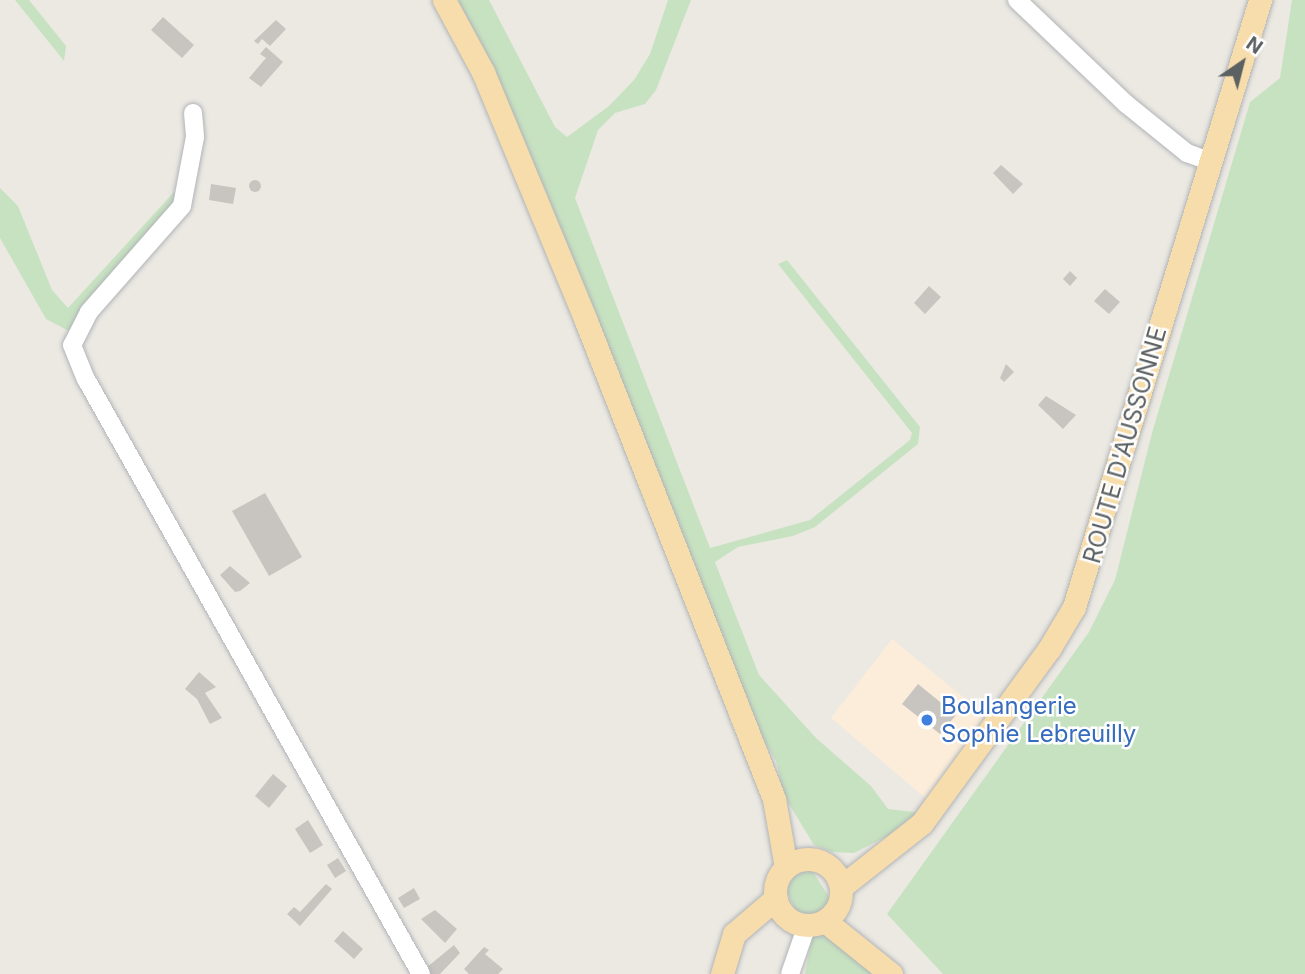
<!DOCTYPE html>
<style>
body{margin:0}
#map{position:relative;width:1305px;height:974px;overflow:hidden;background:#ece9e3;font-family:Inter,sans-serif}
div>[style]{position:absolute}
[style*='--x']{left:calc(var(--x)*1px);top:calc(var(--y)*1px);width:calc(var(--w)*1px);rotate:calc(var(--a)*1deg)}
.commercial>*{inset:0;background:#fbedda}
.green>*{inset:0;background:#c7e2c1}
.building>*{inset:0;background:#c8c4c0}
.round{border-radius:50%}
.roads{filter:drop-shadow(0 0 2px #b0b4b7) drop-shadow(0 0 2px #b0b4b7)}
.minor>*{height:18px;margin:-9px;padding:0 9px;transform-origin:9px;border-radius:9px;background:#fff}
.major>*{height:23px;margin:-11.5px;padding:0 11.5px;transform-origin:11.5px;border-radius:11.5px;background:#f8ddac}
.major>.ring{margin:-11.5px;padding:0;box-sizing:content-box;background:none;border:23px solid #f8ddac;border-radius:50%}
.dots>*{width:19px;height:19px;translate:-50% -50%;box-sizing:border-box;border:4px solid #fff;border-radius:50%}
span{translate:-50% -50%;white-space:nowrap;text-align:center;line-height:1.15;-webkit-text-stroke:5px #fff;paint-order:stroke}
.street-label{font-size:24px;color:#5b6062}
.shop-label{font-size:24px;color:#366cbe}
.left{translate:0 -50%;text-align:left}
.north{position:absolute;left:1207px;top:28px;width:70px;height:70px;-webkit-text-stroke:5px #fff;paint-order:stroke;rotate:35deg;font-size:19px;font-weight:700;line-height:28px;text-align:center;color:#5b6062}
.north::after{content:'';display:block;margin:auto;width:24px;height:32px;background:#5b6062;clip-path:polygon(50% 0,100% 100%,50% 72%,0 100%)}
</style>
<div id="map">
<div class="commercial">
<i style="clip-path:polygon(892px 639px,990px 719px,930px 802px,831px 718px)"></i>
</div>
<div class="green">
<i style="clip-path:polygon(15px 0,29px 0,66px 46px,64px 61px)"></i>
<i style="clip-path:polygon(455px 0,489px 0,555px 127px,567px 137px,609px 106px,634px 80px,650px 54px,668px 0,691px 0,656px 90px,645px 104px,615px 113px,598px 130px,575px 198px,710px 548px,810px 520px,910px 440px,912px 433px,778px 264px,787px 260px,920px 427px,918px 444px,815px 527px,793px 536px,738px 547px,715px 562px,759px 675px,816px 738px,871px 786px,888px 809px,923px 813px,901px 829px,854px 853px,832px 852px,814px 845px,784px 796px,776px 761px,750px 718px,528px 149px,480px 43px)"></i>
<i style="clip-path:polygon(1292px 0,1305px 0,1305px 974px,943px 974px,887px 914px,1089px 632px,1115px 580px,1152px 433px,1250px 102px,1280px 78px)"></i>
<i style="clip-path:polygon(0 188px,18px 206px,52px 290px,68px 308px,174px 192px,180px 199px,69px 331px,46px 319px,0 238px)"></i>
<i style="clip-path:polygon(809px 866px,833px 903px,813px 916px,796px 911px,786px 890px,793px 874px)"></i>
<i style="clip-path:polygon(819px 931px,831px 932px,878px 974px,805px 974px,812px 937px)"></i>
</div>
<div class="building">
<i style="clip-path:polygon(163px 17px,194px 45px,182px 58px,151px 30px)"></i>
<i style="clip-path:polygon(276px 20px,286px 29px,270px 46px,262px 39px,258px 44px,254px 41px)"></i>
<i style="clip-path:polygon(266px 47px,283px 62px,261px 87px,249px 78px,266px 58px,260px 54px)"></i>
<i style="clip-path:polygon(1001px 165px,1023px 184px,1013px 194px,993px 173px)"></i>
<i class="round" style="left:249px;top:180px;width:12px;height:12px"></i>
<i style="clip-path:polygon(211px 184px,236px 188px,233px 204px,209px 200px)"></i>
<i style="clip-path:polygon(1070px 271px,1077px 278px,1070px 286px,1063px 279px)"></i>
<i style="clip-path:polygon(929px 286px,941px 297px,925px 314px,914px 303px)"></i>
<i style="clip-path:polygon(1105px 289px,1120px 302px,1109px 314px,1094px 301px)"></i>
<i style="clip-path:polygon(1006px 364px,1014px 372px,1004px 382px,1000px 378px)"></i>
<i style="clip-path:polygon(1046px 396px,1076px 415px,1063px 429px,1038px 405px)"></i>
<i style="clip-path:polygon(265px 493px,302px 557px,269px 576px,232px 511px)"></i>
<i style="clip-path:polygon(230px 566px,250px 583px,240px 591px,235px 592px,220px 575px)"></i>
<i style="clip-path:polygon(199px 672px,216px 687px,205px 693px,222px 718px,210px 724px,197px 699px,185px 689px)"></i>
<i style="clip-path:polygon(918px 684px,956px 715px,940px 734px,902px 704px)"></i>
<i style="clip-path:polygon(273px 774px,287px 786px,269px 808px,255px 796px)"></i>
<i style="clip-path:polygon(308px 820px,323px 845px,310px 853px,295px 829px)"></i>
<i style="clip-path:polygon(338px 858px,346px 871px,335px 878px,327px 865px)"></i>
<i style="clip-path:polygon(326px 884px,332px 889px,300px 926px,287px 914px,294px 907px,300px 912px)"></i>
<i style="clip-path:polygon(414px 888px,420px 899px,404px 908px,398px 898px)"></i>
<i style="clip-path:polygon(435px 910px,457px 929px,445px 943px,421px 919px)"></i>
<i style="clip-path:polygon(343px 931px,363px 949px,354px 959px,334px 941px)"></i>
<i style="clip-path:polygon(454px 945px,460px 953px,440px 974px,429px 974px,426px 968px)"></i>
<i style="clip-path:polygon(484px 947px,489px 950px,485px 954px,503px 969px,498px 974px,469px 974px,464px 969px)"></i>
</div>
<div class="roads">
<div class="minor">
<i style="--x:1017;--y:0;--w:149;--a:43.6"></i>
<i style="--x:1125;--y:103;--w:80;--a:38.9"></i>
<i style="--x:1187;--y:153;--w:23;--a:20"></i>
<i style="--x:193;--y:113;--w:24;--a:85"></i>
<i style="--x:195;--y:137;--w:70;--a:100.7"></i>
<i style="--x:182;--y:206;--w:141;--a:131.3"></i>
<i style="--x:89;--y:312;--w:37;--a:117"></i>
<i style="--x:72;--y:345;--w:37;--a:68"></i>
<i style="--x:86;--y:379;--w:683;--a:60.62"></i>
<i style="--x:790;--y:974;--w:52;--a:-70.9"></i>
</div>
<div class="major">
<i style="--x:444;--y:0;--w:82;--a:61.6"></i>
<i style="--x:483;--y:72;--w:269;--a:67.5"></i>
<i style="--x:586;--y:321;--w:514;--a:68.53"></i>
<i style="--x:774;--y:799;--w:69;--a:80"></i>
<i class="ring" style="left:775px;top:859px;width:43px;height:43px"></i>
<i style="--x:841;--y:887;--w:103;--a:-38.3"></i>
<i style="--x:922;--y:823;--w:215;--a:-53.9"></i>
<i style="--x:1049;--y:649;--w:49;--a:-59.2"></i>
<i style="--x:1074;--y:607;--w:635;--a:-72.96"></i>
<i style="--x:825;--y:921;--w:85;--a:38.8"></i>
<i style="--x:722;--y:974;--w:42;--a:-73.3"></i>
<i style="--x:734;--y:934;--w:55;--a:-40.6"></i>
</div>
</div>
<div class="dots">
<i style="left:927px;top:720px;background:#3f7fe0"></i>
</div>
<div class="street-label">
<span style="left:1125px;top:445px;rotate:-74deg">ROUTE D'AUSSONNE</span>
</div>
<div class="shop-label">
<span class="left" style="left:941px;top:720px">Boulangerie<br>Sophie Lebreuilly</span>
</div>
<div class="north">N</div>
</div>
